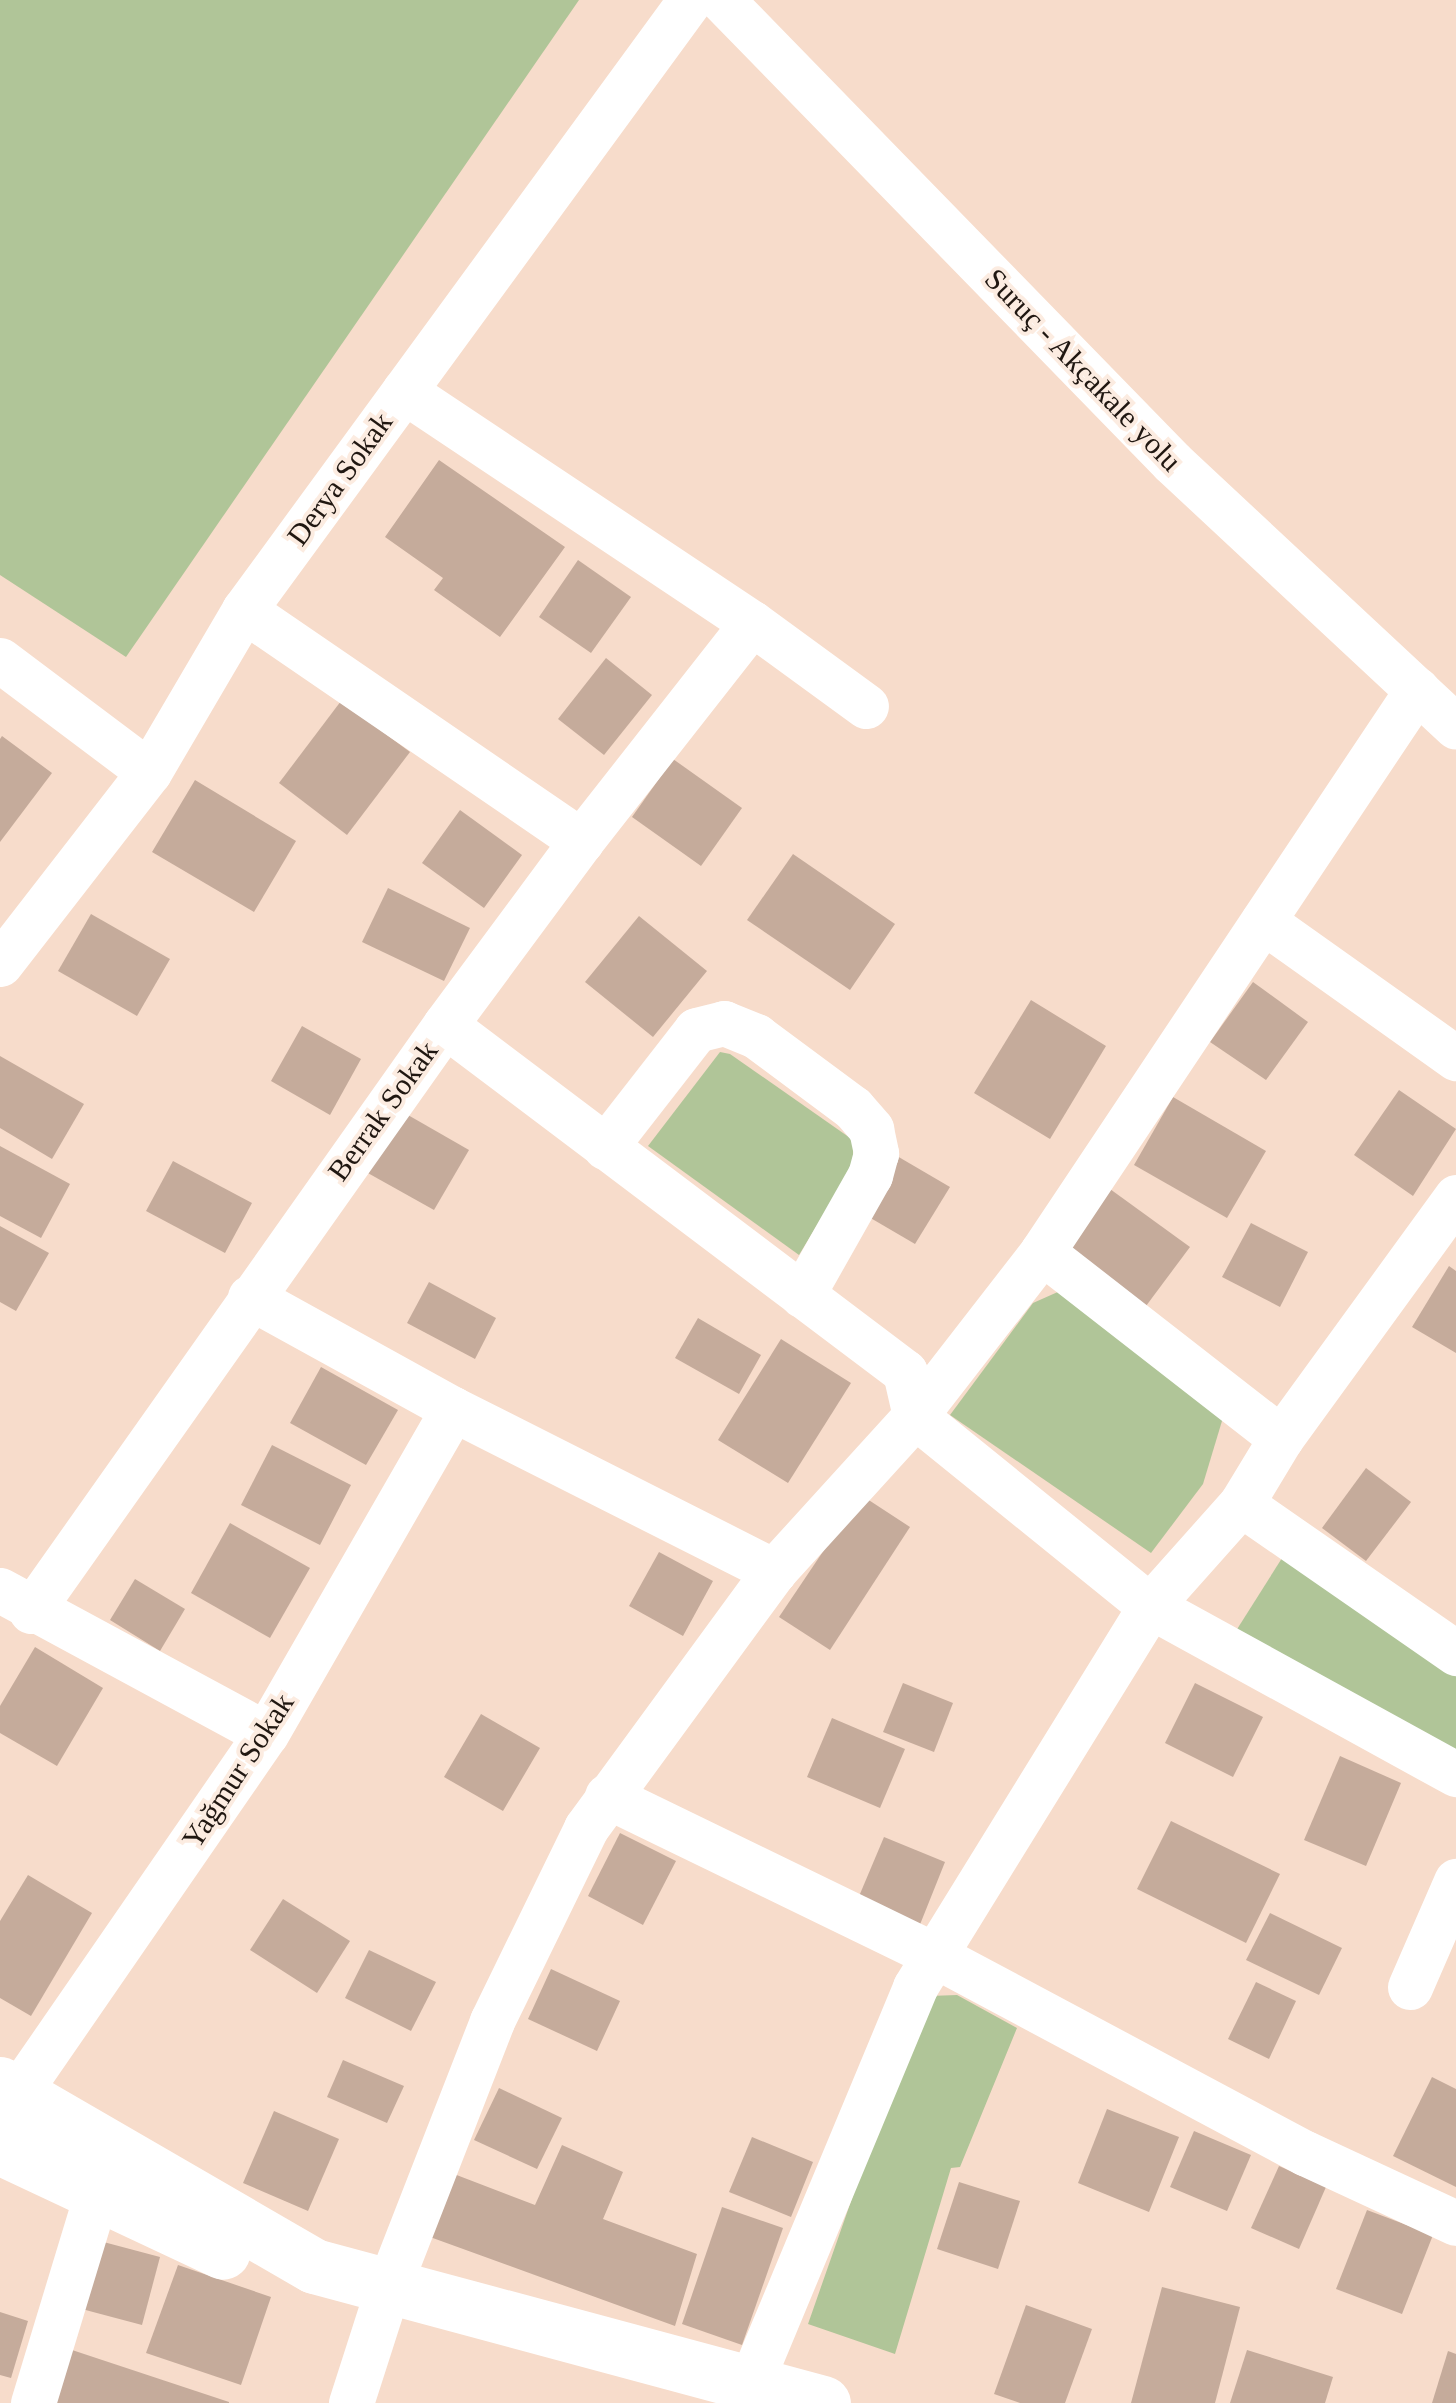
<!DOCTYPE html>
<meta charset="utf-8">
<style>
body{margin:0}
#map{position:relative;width:1456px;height:2403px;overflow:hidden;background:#f7dccb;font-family:Georgia,serif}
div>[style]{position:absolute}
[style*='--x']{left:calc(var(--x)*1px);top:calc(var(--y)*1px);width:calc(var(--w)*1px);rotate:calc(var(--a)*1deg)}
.green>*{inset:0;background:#b0c598}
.building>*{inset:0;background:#c5ab9b}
.minor>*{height:45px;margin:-22.5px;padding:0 22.5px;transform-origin:22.5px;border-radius:22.5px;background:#fff}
.tertiary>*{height:55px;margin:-27.5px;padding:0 27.5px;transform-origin:27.5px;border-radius:27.5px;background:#fff}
span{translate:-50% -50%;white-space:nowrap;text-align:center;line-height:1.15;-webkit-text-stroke:8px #fcece1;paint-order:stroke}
.street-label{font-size:30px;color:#201711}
</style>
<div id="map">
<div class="green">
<i style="clip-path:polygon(0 0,579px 0,126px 657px,0 575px)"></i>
<i style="clip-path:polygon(720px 1052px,730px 1054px,853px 1140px,853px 1166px,799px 1255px,648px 1146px)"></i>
<i style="clip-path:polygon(1060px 1291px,1225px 1411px,1203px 1484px,1151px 1553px,950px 1415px,1033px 1303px)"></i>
<i style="clip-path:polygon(1289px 1547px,1456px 1668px,1456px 1757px,1234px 1634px)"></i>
<i style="clip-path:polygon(957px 1995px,1017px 2028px,960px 2167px,951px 2168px,895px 2354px,808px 2324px,918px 2010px,930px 1996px)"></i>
</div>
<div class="building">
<i style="clip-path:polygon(439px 460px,565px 547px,500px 637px,434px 590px,443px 578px,385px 537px)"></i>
<i style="clip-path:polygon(578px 560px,631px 597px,591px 653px,539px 617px)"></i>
<i style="clip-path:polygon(606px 658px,652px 695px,604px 755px,558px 719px)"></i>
<i style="clip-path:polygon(341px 701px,410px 752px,347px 835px,279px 783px)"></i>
<i style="clip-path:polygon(2px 736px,52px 773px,0 842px,0 739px)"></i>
<i style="clip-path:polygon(673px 759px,742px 808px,701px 866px,632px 817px)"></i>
<i style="clip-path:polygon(195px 780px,296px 841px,254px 912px,152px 852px)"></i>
<i style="clip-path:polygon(460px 810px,522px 855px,484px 908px,422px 863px)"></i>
<i style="clip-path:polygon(793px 854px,895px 924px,850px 990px,747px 920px)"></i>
<i style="clip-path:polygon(388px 888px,470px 928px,444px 981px,362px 942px)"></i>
<i style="clip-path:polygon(91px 914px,170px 959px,137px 1016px,58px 971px)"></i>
<i style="clip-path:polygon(639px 916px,707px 971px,653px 1037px,585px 982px)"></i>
<i style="clip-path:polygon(1253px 982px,1308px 1022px,1266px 1080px,1210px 1042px)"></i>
<i style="clip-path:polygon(1031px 1000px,1106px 1046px,1050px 1139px,974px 1093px)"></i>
<i style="clip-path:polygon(302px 1026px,361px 1059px,330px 1115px,271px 1081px)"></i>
<i style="clip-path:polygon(0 1056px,84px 1104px,52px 1159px,0 1128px)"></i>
<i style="clip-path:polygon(1399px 1090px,1456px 1129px,1413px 1196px,1354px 1155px)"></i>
<i style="clip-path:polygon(1173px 1097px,1266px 1151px,1227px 1218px,1134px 1165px)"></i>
<i style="clip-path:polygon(401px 1111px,469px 1150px,434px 1210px,366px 1172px)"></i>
<i style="clip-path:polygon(0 1146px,70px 1184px,41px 1238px,0 1216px)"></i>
<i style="clip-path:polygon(897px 1156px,950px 1187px,915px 1244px,862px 1213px)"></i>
<i style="clip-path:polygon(173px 1161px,252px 1203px,225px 1253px,146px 1211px)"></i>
<i style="clip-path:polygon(1110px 1189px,1190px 1247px,1146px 1306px,1067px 1248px)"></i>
<i style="clip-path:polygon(1251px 1223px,1308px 1252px,1280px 1307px,1222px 1277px)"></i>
<i style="clip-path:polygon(0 1226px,49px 1253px,16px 1311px,0 1302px)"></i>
<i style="clip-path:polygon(1449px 1266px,1456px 1271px,1456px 1353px,1412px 1327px)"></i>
<i style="clip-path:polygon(429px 1282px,496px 1318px,475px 1359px,407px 1323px)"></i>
<i style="clip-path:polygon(698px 1318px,761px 1355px,739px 1394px,675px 1358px)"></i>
<i style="clip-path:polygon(781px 1339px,851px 1383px,788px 1483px,718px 1440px)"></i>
<i style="clip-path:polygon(321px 1367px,398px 1410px,366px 1465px,290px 1423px)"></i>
<i style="clip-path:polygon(272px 1445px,351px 1485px,320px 1545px,241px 1505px)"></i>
<i style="clip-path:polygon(1366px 1468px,1411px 1502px,1366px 1561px,1322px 1528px)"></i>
<i style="clip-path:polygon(861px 1495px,910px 1527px,830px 1650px,779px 1617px)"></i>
<i style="clip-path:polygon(230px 1523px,310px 1568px,270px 1638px,191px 1593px)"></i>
<i style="clip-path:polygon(659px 1552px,713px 1581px,683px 1636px,629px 1606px)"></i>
<i style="clip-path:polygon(135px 1579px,185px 1609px,160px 1651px,110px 1620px)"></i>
<i style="clip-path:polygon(35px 1647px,103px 1688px,57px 1766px,0 1733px,0 1706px)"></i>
<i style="clip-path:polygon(903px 1683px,953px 1703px,934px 1752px,883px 1732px)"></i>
<i style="clip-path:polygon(1195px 1683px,1263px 1717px,1233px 1777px,1165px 1743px)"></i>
<i style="clip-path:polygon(481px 1714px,540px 1748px,503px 1811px,444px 1777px)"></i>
<i style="clip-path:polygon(832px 1718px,905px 1749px,880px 1808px,807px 1777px)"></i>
<i style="clip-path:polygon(1340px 1756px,1401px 1783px,1366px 1866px,1304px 1840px)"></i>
<i style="clip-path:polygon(1171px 1821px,1280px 1874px,1246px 1943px,1137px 1889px)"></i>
<i style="clip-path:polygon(620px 1833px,676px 1861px,643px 1925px,588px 1896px)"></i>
<i style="clip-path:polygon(884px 1837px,945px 1862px,919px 1927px,857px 1901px)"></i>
<i style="clip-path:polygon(28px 1875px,92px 1913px,31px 2016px,0 1998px,0 1921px)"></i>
<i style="clip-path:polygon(283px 1899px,350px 1941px,317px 1993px,250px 1950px)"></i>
<i style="clip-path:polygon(1270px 1913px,1342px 1948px,1319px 1995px,1246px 1960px)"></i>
<i style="clip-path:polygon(369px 1950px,436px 1982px,411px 2031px,345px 1998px)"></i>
<i style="clip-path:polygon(551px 1969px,620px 2001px,597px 2051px,528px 2019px)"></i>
<i style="clip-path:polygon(1256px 1982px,1296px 2001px,1269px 2059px,1228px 2039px)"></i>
<i style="clip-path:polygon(343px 2060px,404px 2086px,387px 2123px,327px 2097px)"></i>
<i style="clip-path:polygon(1432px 2077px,1456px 2089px,1456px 2187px,1393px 2156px)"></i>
<i style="clip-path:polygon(499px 2088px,562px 2118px,537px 2169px,474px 2140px)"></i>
<i style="clip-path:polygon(1107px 2109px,1179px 2137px,1149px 2212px,1078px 2183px)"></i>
<i style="clip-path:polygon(274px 2111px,339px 2139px,308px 2211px,243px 2183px)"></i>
<i style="clip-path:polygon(1194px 2131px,1251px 2155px,1227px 2211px,1170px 2187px)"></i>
<i style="clip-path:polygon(752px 2137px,813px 2162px,791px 2217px,729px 2192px)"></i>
<i style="clip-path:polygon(562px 2145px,623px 2172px,603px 2219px,697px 2254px,675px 2326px,430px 2237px,454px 2174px,535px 2205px)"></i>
<i style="clip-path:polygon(1279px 2166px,1326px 2187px,1299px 2249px,1251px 2228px)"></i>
<i style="clip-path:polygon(959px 2182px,1020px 2201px,998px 2269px,937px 2249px)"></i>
<i style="clip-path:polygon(722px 2207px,783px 2228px,742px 2345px,682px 2324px)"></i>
<i style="clip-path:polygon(1367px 2210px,1433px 2235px,1402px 2314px,1336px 2289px)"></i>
<i style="clip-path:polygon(96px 2240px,160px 2257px,142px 2325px,78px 2308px)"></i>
<i style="clip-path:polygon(178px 2265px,271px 2297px,241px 2385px,146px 2353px)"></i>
<i style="clip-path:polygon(1162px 2287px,1240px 2307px,1215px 2403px,1131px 2403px)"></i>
<i style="clip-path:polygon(1026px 2305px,1092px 2329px,1065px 2403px,1020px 2403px,994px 2394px)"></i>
<i style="clip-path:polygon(0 2312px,28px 2321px,11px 2378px,0 2375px)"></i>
<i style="clip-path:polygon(66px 2348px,229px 2402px,229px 2403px,48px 2403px)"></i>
<i style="clip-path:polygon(1247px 2350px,1333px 2377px,1325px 2403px,1230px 2403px)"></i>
<i style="clip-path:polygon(1448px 2351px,1456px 2354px,1456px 2403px,1432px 2403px)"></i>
</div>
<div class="minor">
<i style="--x:722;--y:0;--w:645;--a:45.75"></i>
<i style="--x:1172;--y:462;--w:388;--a:43"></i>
<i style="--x:404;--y:391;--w:418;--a:33.7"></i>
<i style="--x:752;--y:623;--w:141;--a:36.1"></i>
<i style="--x:244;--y:610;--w:409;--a:34.4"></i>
<i style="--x:0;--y:660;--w:186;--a:36.9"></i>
<i style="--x:1263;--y:921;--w:237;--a:35.4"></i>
<i style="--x:0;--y:964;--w:243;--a:-52.2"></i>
<i style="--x:149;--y:772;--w:188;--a:-59.6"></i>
<i style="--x:244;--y:610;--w:756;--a:-53.83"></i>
<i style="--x:445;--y:1025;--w:576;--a:37.03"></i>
<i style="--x:905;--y:1372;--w:45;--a:77.2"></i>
<i style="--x:915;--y:1416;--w:302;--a:39"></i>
<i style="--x:1150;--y:1606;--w:349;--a:28.8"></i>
<i style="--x:605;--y:1147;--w:148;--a:-52.1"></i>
<i style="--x:696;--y:1030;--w:29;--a:-14"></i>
<i style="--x:724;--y:1023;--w:35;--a:22"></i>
<i style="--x:756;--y:1036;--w:121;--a:36.6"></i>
<i style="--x:853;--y:1108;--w:28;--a:49"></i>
<i style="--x:871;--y:1129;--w:25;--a:78"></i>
<i style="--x:876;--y:1153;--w:23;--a:105"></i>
<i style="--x:870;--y:1175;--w:138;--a:119.5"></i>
<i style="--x:1042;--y:1252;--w:303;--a:37.9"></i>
<i style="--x:250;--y:1297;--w:232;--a:28.9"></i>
<i style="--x:453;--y:1409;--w:360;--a:26.8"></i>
<i style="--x:1241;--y:1504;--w:262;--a:34.7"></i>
<i style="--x:0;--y:1590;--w:302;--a:28.4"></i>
<i style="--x:31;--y:1611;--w:717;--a:-54.76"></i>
<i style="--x:445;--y:1025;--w:229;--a:-53.5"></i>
<i style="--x:581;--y:841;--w:277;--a:-51.9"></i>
<i style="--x:607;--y:1796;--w:364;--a:25.9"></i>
<i style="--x:934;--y:1955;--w:421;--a:28.1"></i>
<i style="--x:1305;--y:2153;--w:166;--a:24.9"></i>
<i style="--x:1410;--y:1987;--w:116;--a:-66.5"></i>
<i style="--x:0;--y:2119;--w:468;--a:-55.4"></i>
<i style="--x:266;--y:1734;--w:375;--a:-60.1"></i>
<i style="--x:750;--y:2384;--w:430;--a:-67.4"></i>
<i style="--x:915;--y:1987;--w:448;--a:-58.3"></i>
<i style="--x:1150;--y:1606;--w:137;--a:-48.3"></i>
<i style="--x:1241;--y:1504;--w:77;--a:-58.8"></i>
<i style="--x:1281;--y:1438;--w:298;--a:-54"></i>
<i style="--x:33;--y:2403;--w:220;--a:-73.1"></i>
<i style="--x:351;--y:2403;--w:121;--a:-72.2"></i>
<i style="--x:388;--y:2288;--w:287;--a:-68.7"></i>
<i style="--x:492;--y:2021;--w:215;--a:-64"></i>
<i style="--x:586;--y:1828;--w:318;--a:-53.8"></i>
<i style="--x:774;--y:1571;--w:210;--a:-47.7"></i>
<i style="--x:915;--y:1416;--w:207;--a:-52.2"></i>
<i style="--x:1042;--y:1252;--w:676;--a:-56.29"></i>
</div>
<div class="tertiary">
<i style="--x:0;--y:2084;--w:363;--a:30.1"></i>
<i style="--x:314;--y:2266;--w:527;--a:15.06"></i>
<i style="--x:0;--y:2147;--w:246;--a:25.2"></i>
</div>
<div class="street-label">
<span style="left:1083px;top:370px;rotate:46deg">Suruç - Akçakale yolu</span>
<span style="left:340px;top:479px;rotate:-54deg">Derya Sokak</span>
<span style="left:383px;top:1111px;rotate:-54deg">Berrak Sokak</span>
<span style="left:238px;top:1771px;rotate:-57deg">Yağmur Sokak</span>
</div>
</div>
